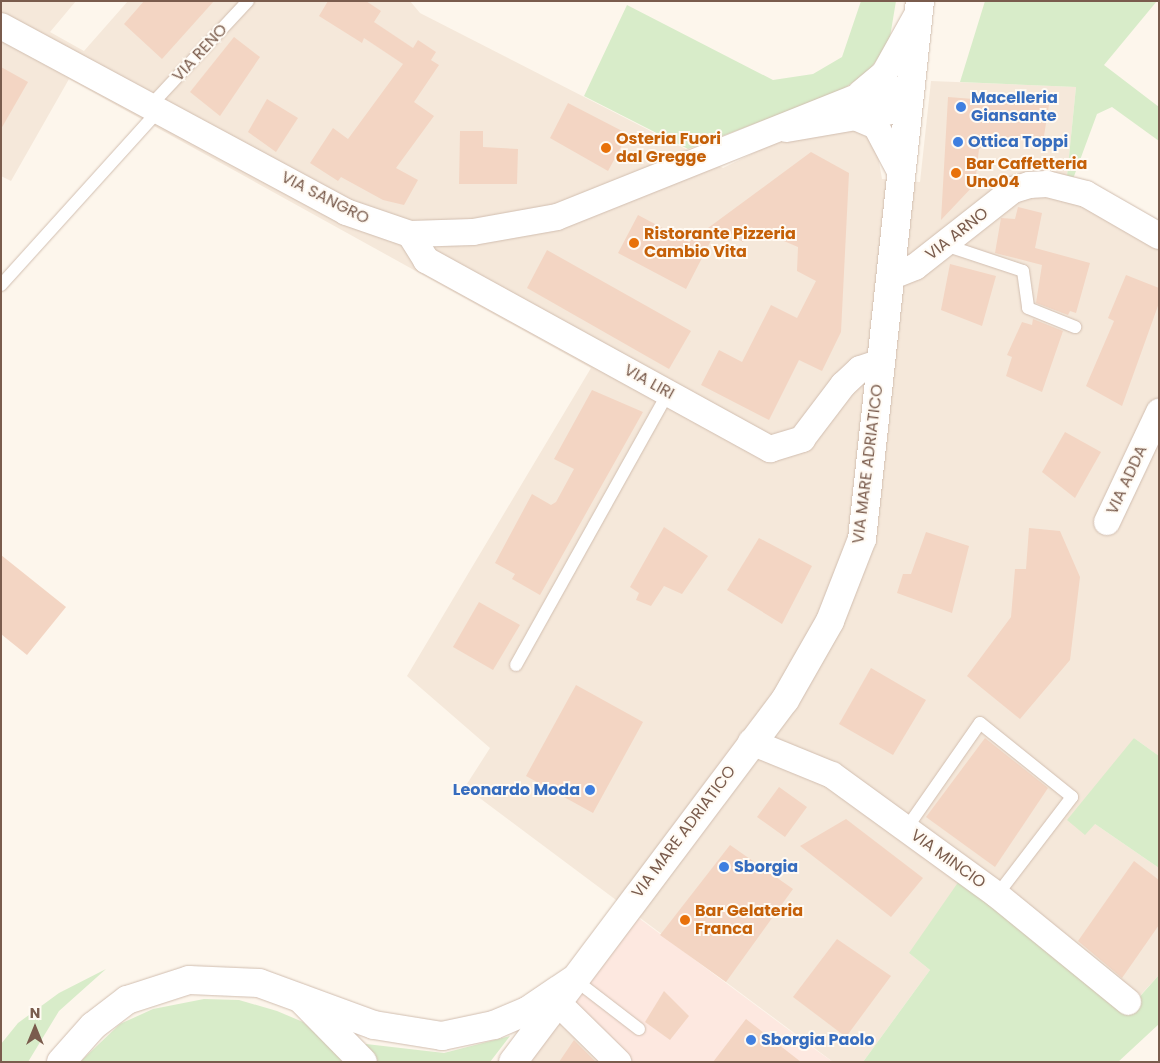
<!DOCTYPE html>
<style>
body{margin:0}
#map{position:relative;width:1160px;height:1063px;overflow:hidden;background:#fdf6ec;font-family:Poppins,sans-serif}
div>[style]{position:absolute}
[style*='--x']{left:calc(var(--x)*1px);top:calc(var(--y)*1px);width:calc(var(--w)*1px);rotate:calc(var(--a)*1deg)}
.residential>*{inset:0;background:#f5e8da}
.commercial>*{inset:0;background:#fde8e0}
.green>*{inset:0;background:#d8ecc9}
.building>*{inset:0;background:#f3d5c3}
.roads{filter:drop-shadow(0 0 1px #d1beb0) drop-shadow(0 0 1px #d1beb0)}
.service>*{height:12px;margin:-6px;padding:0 6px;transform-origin:6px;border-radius:6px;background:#fff}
.minor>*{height:26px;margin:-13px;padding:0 13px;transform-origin:13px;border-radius:13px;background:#fff}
.tertiary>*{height:28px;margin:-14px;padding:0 14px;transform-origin:14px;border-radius:14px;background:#fff}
.secondary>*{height:28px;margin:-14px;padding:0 14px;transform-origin:14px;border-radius:14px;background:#fff}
.dots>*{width:14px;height:14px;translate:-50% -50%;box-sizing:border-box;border:2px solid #fffaf3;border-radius:50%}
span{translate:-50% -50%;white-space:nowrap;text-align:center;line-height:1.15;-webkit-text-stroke:4px #fffaf3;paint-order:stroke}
.street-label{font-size:16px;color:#7a5c4d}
.shop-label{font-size:16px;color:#366cbe;font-weight:700}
.left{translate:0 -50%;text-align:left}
.right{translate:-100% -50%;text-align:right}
.food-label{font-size:16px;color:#c56008;font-weight:700}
.frame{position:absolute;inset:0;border:2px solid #7a5c4d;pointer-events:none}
.north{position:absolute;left:10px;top:1003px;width:50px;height:50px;-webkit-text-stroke:4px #fffaf3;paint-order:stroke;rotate:0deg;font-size:14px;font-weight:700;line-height:20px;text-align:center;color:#7a5c4d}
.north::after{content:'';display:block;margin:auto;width:18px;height:22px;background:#7a5c4d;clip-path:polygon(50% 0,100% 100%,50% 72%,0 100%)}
</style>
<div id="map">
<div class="residential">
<i style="clip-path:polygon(1px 1px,76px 1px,50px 32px,84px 51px,128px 1px,410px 1px,420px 13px,723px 168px,792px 134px,852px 129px,867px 137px,877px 150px,882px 179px,920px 182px,931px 81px,1076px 87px,1067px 176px,1159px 224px,1159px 756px,1134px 738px,1095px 824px,1159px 868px,1159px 975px,1125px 1012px,909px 953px,930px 970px,863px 1062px,833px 1062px,465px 787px,490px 748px,407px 676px,591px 368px,69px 79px,11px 181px,1px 176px)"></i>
<i style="clip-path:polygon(558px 1022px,612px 1062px,528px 1062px)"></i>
</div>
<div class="commercial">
<i style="clip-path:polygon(636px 916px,813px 1048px,833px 1062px,612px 1062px,558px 1022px)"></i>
</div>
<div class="green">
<i style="clip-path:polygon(861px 1px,896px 1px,889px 43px,868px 72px,839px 92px,688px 149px,584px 96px,627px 5px,773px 80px,813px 74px,842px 57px)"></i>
<i style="clip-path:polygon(985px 1px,1157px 1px,1104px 65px,1159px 107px,1159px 141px,1112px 107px,1097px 114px,1073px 179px,1067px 176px,1076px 87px,960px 82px)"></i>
<i style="clip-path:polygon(1134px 738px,1159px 756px,1159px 868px,1095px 824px,1085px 835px,1067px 820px)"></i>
<i style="clip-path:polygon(959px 881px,1126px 1012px,1159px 975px,1159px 1024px,1118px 1062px,863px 1062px,930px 970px,909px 953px)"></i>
<i style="clip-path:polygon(106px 969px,59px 1011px,28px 1062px,1px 1062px,1px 1044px,18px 1023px,59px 993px)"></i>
<i style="clip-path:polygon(204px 999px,239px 1000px,277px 1011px,303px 1022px,349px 1062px,80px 1062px,120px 1024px,153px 1009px)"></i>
<i style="clip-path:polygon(510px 1036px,490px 1062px,374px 1062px,363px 1049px,366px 1044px,444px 1053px)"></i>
</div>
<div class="building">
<i style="clip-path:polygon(144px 1px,214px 1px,162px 59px,124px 24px)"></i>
<i style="clip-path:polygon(328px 1px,366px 1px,381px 11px,374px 22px,413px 48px,418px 40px,436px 52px,431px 60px,439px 65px,414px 102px,434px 116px,396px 168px,418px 180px,404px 205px,383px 200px,341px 177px,338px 181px,310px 163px,333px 128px,348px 139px,403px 64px,364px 38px,362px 43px,319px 16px)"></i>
<i style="clip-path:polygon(234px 37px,260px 57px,220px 116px,190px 92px)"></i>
<i style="clip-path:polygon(1px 67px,28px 82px,1px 129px)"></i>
<i style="clip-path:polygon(948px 97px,1049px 105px,1043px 142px,996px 137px,979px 149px,975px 184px,941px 220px)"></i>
<i style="clip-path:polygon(267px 99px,298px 118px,276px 152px,248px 132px)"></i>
<i style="clip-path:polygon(568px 103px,628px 134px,608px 171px,550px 138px)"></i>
<i style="clip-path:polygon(460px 131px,483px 131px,483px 147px,518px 149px,517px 184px,459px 184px)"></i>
<i style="clip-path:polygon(811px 152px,849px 173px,841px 332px,822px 371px,799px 360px,769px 420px,701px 385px,719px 350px,742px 362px,771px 305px,797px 318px,816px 281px,797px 271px,798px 247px,751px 227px,743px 242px,718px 227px,686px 289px,618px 253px,638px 215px,689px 242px)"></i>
<i style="clip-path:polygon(1018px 207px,1042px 213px,1035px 248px,1090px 263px,1076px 313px,1070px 311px,1068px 315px,1036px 303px,1042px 265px,995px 253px,1001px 218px,1015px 219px)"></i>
<i style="clip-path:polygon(547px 250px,691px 331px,669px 369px,527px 288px)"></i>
<i style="clip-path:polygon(950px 264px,996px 276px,982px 326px,941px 310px)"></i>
<i style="clip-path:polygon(1126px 275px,1159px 288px,1159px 303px,1122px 406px,1086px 386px,1114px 321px,1108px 318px)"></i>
<i style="clip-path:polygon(1033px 319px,1063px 331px,1042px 392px,1006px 376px,1012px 357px,1007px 355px,1022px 322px,1032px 325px)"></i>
<i style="clip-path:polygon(592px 390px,643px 412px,540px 595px,512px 579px,515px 574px,495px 563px,532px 494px,551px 505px,556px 502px,574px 469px,554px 459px)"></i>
<i style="clip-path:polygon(1065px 432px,1101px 452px,1075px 498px,1042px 472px)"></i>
<i style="clip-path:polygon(664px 527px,708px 556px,682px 594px,664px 586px,651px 606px,636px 600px,639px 593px,630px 587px)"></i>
<i style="clip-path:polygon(1029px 528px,1060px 531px,1080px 577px,1070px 660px,1020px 719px,967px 676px,1011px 617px,1015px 569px,1026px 569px)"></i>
<i style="clip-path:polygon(926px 532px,969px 546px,952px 613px,897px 593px,903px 574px,911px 574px)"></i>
<i style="clip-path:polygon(759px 538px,812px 566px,782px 624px,727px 590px)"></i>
<i style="clip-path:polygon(1px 555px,66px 607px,27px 655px,1px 634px)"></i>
<i style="clip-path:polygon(479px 602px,520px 625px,493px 670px,453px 647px)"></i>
<i style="clip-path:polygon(871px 668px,926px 700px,893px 755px,839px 724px)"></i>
<i style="clip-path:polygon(576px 685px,643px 722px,593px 813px,526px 776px)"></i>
<i style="clip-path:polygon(985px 738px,1048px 788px,995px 867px,926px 817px)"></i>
<i style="clip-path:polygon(779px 787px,807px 807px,785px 837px,757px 817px)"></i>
<i style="clip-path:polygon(846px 819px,923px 878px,891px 917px,800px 846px)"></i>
<i style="clip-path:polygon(730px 845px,793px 889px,726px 982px,660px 935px)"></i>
<i style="clip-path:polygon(1134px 861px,1159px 880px,1159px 925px,1122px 978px,1078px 941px)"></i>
<i style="clip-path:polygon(837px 939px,891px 976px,846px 1037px,793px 997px)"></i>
<i style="clip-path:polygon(664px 991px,689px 1016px,670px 1040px,645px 1022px)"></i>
<i style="clip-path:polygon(746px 1019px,801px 1062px,713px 1062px)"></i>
<i style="clip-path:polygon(574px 1040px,596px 1062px,559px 1062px)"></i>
</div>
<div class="roads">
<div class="service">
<i style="--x:151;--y:105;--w:142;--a:-47"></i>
<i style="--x:945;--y:245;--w:82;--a:18.4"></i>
<i style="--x:1023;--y:271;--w:37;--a:82"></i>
<i style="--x:1028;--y:308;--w:51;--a:22"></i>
<i style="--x:1;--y:285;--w:236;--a:-47.9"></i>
<i style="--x:516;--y:665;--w:312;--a:-60.8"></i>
<i style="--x:906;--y:829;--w:129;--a:-55.1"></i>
<i style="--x:980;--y:723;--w:118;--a:38.8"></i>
<i style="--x:1072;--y:797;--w:123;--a:127.4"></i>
<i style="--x:574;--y:979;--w:82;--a:37.6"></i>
</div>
<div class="minor">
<i style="--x:1;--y:26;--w:392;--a:28.3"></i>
<i style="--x:346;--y:212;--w:68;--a:19"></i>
<i style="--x:410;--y:234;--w:63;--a:-1.8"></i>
<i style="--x:473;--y:232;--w:85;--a:-10.1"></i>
<i style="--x:557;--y:217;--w:348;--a:-21.8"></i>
<i style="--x:880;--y:88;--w:30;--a:6"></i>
<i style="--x:910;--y:91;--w:28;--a:134"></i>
<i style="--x:891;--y:111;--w:106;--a:170.2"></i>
<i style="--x:861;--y:93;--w:30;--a:-40"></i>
<i style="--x:884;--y:74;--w:68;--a:-60.8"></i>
<i style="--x:855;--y:117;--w:23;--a:23"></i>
<i style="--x:876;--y:126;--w:53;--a:62"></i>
<i style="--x:410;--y:234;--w:31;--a:58"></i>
<i style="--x:426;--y:260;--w:393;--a:28.8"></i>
<i style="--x:770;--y:449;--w:34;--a:-17"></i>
<i style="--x:802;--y:439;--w:68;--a:-52.8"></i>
<i style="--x:843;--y:385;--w:23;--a:-43"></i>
<i style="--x:860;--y:369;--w:22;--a:-18"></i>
<i style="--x:890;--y:277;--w:27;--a:-22"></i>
<i style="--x:915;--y:267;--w:125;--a:-38.2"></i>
<i style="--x:1013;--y:190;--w:17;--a:-17"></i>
<i style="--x:1029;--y:185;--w:18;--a:-3"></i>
<i style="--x:1047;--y:184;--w:40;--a:14.4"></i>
<i style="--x:1086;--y:194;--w:84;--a:29.9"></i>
<i style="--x:1107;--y:522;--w:122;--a:-64.7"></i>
<i style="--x:751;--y:742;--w:87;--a:22.2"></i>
<i style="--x:832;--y:775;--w:204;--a:36"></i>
<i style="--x:997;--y:895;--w:169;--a:39.2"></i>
<i style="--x:557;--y:1002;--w:86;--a:44.5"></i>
</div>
<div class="tertiary">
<i style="--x:301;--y:999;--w:88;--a:45.5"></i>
<i style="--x:61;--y:1062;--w:48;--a:-48.4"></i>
<i style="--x:93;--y:1026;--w:43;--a:-37.4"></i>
<i style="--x:127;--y:1000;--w:65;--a:-17.9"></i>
<i style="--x:189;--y:980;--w:70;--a:2.5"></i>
<i style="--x:259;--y:983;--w:122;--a:20.1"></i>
<i style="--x:374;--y:1025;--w:69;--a:9.2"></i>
<i style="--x:442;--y:1036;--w:53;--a:-11.9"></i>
<i style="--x:494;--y:1025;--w:36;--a:-23"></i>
<i style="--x:527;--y:1011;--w:55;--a:-34"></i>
</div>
<div class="secondary">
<i style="--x:513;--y:1062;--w:453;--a:-53.1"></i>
<i style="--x:785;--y:700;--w:91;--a:-60.3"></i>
<i style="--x:830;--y:621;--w:88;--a:-68.7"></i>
<i style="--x:862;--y:539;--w:541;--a:-83.85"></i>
</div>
</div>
<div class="dots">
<i style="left:961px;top:107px;background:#3f7fe0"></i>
<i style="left:958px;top:142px;background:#3f7fe0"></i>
<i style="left:606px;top:148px;background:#e8710a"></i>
<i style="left:956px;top:173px;background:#e8710a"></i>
<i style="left:634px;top:243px;background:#e8710a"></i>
<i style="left:590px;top:790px;background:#3f7fe0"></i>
<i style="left:724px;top:867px;background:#3f7fe0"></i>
<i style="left:685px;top:920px;background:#e8710a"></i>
<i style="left:751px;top:1040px;background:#3f7fe0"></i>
</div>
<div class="street-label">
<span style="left:200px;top:53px;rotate:-47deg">VIA RENO</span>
<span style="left:325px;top:198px;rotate:27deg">VIA SANGRO</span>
<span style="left:957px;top:234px;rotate:-38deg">VIA ARNO</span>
<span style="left:649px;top:382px;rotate:29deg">VIA LIRI</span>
<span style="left:868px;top:464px;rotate:-83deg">VIA MARE ADRIATICO</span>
<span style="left:1127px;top:480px;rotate:-65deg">VIA ADDA</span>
<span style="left:684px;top:832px;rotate:-53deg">VIA MARE ADRIATICO</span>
<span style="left:948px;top:859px;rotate:36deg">VIA MINCIO</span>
</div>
<div class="shop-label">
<span class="left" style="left:971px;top:107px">Macelleria<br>Giansante</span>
<span class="left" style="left:968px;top:142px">Ottica Toppi</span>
<span class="right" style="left:580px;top:790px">Leonardo Moda</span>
<span class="left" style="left:734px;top:867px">Sborgia</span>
<span class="left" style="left:761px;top:1040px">Sborgia Paolo</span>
</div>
<div class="food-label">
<span class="left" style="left:616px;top:148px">Osteria Fuori<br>dal Gregge</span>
<span class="left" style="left:966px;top:173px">Bar Caffetteria<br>Uno04</span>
<span class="left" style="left:644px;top:243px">Ristorante Pizzeria<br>Cambio Vita</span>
<span class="left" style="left:695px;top:920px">Bar Gelateria<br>Franca</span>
</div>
<div class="frame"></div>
<div class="north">N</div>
</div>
